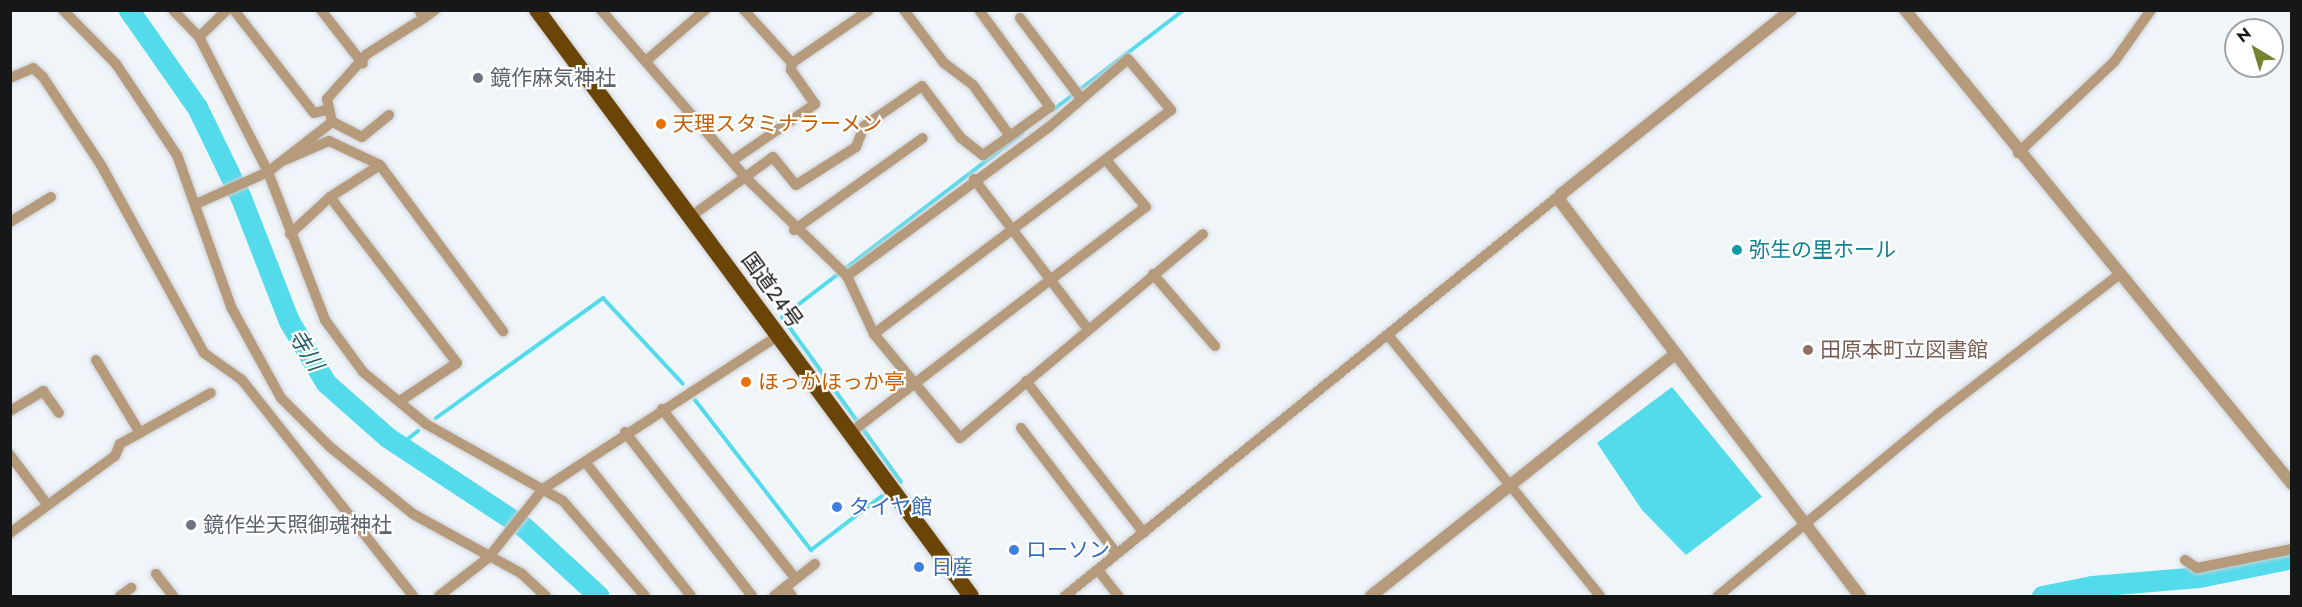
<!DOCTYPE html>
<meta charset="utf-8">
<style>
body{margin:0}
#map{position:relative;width:2302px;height:607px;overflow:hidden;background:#f0f5fa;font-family:Jost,"Noto Sans JP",sans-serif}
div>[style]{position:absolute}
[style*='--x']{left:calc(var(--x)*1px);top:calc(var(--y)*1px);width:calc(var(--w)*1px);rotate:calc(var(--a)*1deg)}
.water>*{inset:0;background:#53dbec}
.stream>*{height:4px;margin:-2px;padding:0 2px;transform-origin:2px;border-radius:2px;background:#53dbec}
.river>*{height:21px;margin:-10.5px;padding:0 10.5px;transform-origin:10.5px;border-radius:10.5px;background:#53dbec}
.roads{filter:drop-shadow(0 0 2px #cdd1d6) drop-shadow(0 0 2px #cdd1d6)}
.minor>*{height:10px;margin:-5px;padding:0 5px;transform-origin:5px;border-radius:5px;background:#b59a7c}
.tertiary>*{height:12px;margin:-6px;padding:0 6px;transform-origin:6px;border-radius:6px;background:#b59a7c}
.trunk>*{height:16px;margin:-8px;padding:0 8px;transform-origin:8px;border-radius:8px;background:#6b4508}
.dots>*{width:16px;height:16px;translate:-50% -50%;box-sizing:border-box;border:3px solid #fff;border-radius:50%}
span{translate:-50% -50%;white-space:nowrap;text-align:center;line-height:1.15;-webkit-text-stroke:4.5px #fff;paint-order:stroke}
.worship-label{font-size:21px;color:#5b616d}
.left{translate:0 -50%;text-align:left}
.food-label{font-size:21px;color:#c56008}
.culture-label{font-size:21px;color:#0d838f}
.street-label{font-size:21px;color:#151718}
.education-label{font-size:21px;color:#785e54}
.shop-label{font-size:21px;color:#366cbe}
.water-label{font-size:22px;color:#275e66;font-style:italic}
.frame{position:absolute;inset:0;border:12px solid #151718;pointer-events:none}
.north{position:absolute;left:2224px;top:18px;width:60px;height:60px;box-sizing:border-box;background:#fff;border:2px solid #a1a2a3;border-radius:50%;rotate:322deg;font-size:16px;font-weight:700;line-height:24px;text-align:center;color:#151718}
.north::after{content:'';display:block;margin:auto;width:21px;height:27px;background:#76822f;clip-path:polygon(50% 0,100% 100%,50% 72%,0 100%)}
</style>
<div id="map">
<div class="water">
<i style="clip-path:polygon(1672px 387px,1762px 497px,1686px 555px,1642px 510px,1597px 443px)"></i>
</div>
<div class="stream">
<i style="--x:1053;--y:110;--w:165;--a:-37.4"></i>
<i style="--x:695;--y:400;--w:190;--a:52.3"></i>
<i style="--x:811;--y:550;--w:89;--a:-37.3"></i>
<i style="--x:436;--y:418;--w:206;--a:-35.7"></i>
<i style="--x:603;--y:298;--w:117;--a:47.1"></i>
<i style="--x:400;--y:445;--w:23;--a:-38"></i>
<i style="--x:901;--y:482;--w:203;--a:-125.8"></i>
<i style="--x:782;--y:317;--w:303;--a:-37.4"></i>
</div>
<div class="river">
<i style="--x:129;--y:10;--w:118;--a:55"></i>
<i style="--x:197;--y:107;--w:101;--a:64.2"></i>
<i style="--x:241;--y:198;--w:132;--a:68.7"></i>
<i style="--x:289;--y:321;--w:72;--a:59.2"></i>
<i style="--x:326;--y:383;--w:81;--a:41.5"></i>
<i style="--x:387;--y:437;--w:165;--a:33.4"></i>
<i style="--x:525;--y:528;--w:100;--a:42.6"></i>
<i style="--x:2042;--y:596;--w:51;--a:-11.3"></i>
<i style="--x:2092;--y:586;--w:107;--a:-4.8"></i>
<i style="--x:2199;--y:577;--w:95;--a:-11.5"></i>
</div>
<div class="roads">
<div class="minor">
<i style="--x:63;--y:10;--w:76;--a:45.5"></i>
<i style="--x:116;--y:64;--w:110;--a:56.2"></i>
<i style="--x:177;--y:155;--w:161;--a:70.4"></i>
<i style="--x:231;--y:307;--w:104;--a:61.2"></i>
<i style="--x:281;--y:398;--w:69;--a:45"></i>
<i style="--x:330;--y:447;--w:107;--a:38.9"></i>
<i style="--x:413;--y:514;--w:124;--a:28.8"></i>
<i style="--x:522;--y:574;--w:33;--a:43"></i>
<i style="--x:173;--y:10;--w:37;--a:46"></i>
<i style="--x:199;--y:37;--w:152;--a:62.9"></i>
<i style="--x:268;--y:172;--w:159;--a:68.9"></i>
<i style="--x:325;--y:320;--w:64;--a:53.8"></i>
<i style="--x:363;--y:372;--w:82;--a:39.5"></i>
<i style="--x:426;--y:424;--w:157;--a:29.3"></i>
<i style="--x:563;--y:501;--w:125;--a:49.2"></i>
<i style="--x:234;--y:10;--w:130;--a:52.2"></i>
<i style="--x:314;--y:113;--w:12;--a:-14"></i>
<i style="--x:321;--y:10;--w:68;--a:52.1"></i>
<i style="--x:419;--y:10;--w:9;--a:58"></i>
<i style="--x:424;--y:18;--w:14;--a:-36"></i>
<i style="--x:601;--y:10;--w:221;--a:49.2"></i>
<i style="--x:745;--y:177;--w:142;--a:44.1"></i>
<i style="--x:847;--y:276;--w:64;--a:65"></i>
<i style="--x:874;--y:334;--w:135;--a:50.4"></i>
<i style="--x:960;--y:438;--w:317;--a:-40"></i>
<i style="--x:744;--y:10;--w:72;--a:47.8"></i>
<i style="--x:792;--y:63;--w:93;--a:-34.5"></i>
<i style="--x:904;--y:10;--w:66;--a:53"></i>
<i style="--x:944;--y:63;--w:36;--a:37"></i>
<i style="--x:973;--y:85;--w:63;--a:54"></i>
<i style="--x:1010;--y:136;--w:49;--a:-35.9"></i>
<i style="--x:1050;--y:107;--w:120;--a:-126.2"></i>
<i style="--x:1020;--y:18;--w:99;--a:52.8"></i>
<i style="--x:199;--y:37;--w:39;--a:-44"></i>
<i style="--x:647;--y:60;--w:77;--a:-40.8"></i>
<i style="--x:10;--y:78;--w:25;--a:-23"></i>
<i style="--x:33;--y:68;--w:13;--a:42"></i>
<i style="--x:43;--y:77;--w:105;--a:56.6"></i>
<i style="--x:101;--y:165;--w:214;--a:61.3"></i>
<i style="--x:204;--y:353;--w:47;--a:35.4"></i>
<i style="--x:242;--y:380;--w:275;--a:51.6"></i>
<i style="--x:389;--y:115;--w:35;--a:141"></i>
<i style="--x:362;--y:137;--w:34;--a:-153"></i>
<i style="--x:332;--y:122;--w:24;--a:-102"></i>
<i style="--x:327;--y:99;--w:60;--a:-48.4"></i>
<i style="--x:367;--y:54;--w:67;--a:-32.3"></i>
<i style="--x:2018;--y:153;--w:132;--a:-43.5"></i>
<i style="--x:2114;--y:62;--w:64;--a:-54.6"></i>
<i style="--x:285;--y:160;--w:48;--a:-23.4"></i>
<i style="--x:329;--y:141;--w:56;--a:25.2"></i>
<i style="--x:380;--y:165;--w:207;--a:53.5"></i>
<i style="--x:732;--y:161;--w:101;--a:-34.5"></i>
<i style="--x:815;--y:104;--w:42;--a:-125.2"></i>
<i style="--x:791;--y:70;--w:7;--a:-82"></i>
<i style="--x:974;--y:179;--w:187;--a:52.8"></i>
<i style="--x:330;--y:197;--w:59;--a:-32.6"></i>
<i style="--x:196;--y:204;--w:79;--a:-24"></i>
<i style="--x:268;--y:172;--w:81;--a:-38"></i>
<i style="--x:690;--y:217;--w:102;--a:-35.9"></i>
<i style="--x:773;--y:157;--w:36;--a:51"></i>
<i style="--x:796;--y:185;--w:71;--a:-32.3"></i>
<i style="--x:856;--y:147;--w:22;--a:-69"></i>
<i style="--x:864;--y:126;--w:70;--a:-34.6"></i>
<i style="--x:922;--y:86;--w:65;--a:53.1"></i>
<i style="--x:961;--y:138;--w:28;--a:38"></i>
<i style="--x:983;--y:155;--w:33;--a:-35"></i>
<i style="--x:10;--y:222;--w:48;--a:-31.4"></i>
<i style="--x:794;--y:230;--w:158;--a:-35.5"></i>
<i style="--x:290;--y:234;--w:54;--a:-42.8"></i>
<i style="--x:330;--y:197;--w:209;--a:52.6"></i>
<i style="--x:457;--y:363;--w:69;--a:146.3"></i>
<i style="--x:1153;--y:274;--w:95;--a:49.3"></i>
<i style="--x:847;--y:276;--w:251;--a:-36.4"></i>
<i style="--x:1049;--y:127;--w:104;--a:-40.7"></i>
<i style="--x:1128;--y:59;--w:67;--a:49.9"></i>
<i style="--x:1171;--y:110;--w:372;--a:143"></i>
<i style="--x:1388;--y:335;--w:336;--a:50.9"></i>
<i style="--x:96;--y:360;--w:85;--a:58.9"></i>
<i style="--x:1026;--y:381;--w:192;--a:52.2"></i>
<i style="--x:662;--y:409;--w:215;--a:51.8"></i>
<i style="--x:10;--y:411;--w:39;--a:-31"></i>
<i style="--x:43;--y:391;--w:27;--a:54"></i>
<i style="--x:1021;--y:428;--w:158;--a:52.7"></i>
<i style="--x:625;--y:432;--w:207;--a:52.2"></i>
<i style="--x:850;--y:433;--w:372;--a:-37.4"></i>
<i style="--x:1146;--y:207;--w:62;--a:-130.4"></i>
<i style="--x:10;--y:455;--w:61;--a:52.9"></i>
<i style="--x:586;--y:463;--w:169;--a:51.7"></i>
<i style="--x:10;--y:533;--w:130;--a:-36.3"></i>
<i style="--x:115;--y:456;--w:13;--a:-67"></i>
<i style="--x:120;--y:444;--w:104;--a:-29.3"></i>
<i style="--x:2185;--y:560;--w:14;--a:34"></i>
<i style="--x:2197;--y:568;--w:97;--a:-11.3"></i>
<i style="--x:1098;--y:570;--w:33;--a:52"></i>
<i style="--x:156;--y:574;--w:28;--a:52"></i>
<i style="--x:785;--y:587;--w:11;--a:52"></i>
<i style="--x:120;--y:596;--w:14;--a:-36"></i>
<i style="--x:439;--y:596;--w:62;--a:-37.8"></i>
<i style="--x:488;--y:558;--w:88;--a:-51.4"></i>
<i style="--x:543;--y:489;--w:280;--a:-33.1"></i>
<i style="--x:774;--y:596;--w:52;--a:-38"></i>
<i style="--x:1065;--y:596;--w:638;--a:-39.02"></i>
<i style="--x:1718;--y:596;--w:286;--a:-39.6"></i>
<i style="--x:1938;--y:414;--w:230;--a:-37.6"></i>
</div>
<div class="tertiary">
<i style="--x:1791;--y:10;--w:295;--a:141.3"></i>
<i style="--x:1561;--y:194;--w:7;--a:98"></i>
<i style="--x:1560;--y:201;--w:496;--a:52.8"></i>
<i style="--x:1905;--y:10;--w:612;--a:50.77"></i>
<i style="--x:1371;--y:596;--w:389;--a:-38.5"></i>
</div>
<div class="trunk">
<i style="--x:537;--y:10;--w:729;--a:53.48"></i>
</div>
</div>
<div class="dots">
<i style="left:478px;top:78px;background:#6b7280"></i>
<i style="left:661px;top:124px;background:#e8710a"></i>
<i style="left:1737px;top:250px;background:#0f9aa8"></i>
<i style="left:1808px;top:350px;background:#8d6e63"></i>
<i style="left:746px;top:382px;background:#e8710a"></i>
<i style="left:837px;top:507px;background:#3f7fe0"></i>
<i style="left:191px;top:525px;background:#6b7280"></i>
<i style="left:1014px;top:550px;background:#3f7fe0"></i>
<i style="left:919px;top:567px;background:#3f7fe0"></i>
</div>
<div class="worship-label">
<span class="left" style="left:490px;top:78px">鏡作麻気神社</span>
<span class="left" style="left:203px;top:525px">鏡作坐天照御魂神社</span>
</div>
<div class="food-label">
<span class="left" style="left:673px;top:124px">天理スタミナラーメン</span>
<span class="left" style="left:758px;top:382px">ほっかほっか亭</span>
</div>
<div class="culture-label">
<span class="left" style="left:1749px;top:250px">弥生の里ホール</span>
</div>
<div class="street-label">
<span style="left:772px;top:290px;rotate:54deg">国道24号</span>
</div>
<div class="education-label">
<span class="left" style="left:1820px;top:350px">田原本町立図書館</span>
</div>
<div class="shop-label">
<span class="left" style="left:849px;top:507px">タイヤ館</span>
<span class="left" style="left:1026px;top:550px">ローソン</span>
<span class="left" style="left:931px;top:567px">日産</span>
</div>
<div class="water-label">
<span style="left:306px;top:350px;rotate:58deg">寺川</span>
</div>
<div class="frame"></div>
<div class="north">N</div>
</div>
